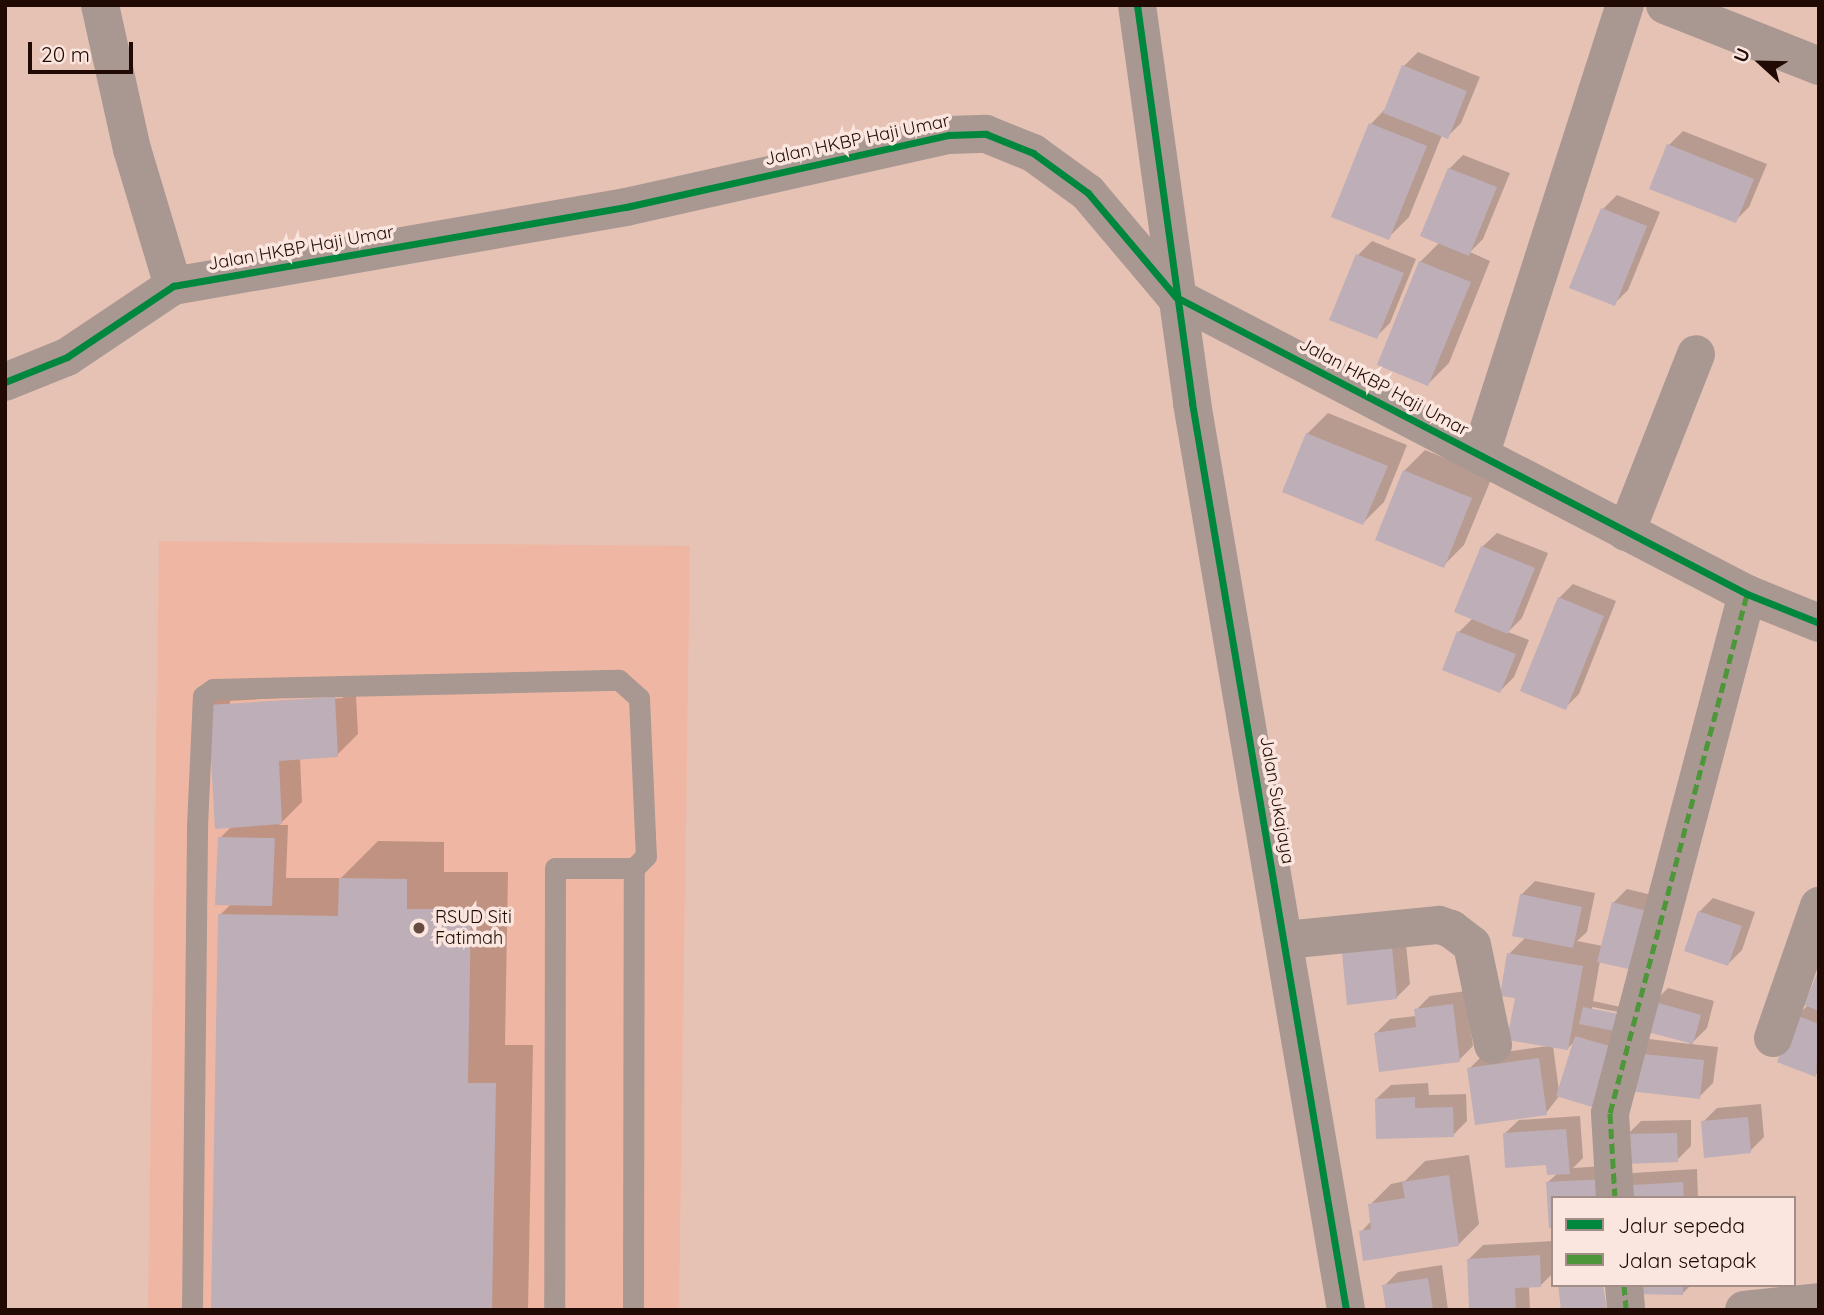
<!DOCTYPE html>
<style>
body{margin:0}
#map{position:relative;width:1824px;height:1315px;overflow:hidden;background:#e6c2b5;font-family:Quicksand,sans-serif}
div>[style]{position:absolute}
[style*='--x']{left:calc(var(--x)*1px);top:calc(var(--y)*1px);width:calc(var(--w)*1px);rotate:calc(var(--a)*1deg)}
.built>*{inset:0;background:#efb7a3}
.shadow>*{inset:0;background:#0003}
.building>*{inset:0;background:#bdaeb7}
.service>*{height:21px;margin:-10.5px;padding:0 10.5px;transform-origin:10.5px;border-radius:10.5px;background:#a89891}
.minor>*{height:38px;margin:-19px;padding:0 19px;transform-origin:19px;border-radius:19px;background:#a89891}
.quiet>*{height:5px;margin-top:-2.5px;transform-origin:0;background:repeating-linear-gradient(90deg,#4d9639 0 10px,transparent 0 15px)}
.cycleway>*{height:7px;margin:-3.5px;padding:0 3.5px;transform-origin:3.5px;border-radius:3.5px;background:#00873e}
.dots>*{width:19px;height:19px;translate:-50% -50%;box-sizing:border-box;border:4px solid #fbe6df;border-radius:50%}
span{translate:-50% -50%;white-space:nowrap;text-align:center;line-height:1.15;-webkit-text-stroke:7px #fbe6df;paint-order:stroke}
.street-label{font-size:18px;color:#200a03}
.poi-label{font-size:18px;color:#200a03}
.left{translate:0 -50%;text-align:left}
.frame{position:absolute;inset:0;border:7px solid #200a03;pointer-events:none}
.legend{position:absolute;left:1551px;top:1196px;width:245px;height:91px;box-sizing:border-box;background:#fbe6df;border:2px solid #a38e87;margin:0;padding:9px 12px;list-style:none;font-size:21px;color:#200a03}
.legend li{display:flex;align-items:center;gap:14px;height:35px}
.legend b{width:35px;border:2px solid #a38e87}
.north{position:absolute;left:1726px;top:28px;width:70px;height:70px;-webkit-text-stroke:5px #fbe6df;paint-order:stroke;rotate:292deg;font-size:19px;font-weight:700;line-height:28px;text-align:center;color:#200a03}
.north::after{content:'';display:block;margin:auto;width:24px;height:32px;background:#200a03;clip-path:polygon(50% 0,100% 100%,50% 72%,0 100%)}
.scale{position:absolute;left:28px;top:42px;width:105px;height:32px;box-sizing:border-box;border:4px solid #200a03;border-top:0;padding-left:9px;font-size:21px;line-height:24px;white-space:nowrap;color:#200a03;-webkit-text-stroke:5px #fbe6df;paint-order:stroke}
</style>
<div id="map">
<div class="built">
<i style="clip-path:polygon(159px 541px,690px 546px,679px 1310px,148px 1310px)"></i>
</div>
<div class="shadow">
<i style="clip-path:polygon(1418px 52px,1480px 77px,1461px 123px,1447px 137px,1442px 135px,1409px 217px,1388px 238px,1333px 216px,1371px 124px,1387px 107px,1404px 66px)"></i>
<i style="clip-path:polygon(1683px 131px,1767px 164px,1749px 207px,1735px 221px,1651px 188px,1669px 145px)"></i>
<i style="clip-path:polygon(1463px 155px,1510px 173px,1483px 239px,1470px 252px,1490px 261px,1449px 363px,1428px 384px,1420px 262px,1440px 242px,1449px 169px)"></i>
<i style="clip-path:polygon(1617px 195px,1660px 212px,1628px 290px,1614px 304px,1571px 287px,1603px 209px)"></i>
<i style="clip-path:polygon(1372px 241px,1416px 259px,1390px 323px,1376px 337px,1358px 255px)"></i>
<i style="clip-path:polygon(1328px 413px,1407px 445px,1384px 502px,1363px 523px,1307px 434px)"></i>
<i style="clip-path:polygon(1425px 450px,1492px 477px,1464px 545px,1443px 566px,1404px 471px)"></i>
<i style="clip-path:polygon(1497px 533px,1548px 553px,1522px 618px,1508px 632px,1529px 640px,1514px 677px,1500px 691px,1444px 669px,1459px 632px,1473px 618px,1482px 547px)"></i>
<i style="clip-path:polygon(1573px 584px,1616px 601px,1579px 694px,1565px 708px,1559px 598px)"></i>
<i style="clip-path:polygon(evenodd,355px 676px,358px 734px,337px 755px,300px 758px,302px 802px,279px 825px,288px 825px,286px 878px,341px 878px,378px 841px,444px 842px,444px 872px,508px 872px,505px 1045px,533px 1045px,528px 1310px,213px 1310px,220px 915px,232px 903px,220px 838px,232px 826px,210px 705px,231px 684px,355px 676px,343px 694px,343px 698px,230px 705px,230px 701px,343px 694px)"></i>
<i style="clip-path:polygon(evenodd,1535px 881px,1595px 893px,1587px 932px,1577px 941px,1603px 946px,1613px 903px,1627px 889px,1660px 897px,1600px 961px,1593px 1001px,1630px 1009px,1629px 1014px,1592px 1007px,1592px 1010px,1633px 1035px,1560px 1095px,1546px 1113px,1469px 1069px,1483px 1055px,1548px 1046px,1517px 997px,1509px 954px,1526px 937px,1521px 895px,1535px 881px,1576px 1040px,1559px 1091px,1553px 1046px,1568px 1048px,1576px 1040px)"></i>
<i style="clip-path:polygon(1713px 898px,1755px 912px,1742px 950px,1728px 964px,1699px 912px)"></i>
<i style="clip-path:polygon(1405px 934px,1410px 984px,1396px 998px,1344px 953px)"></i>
<i style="clip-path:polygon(1819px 974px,1819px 1071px,1815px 1075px,1797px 1016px,1808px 1005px)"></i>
<i style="clip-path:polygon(1668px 988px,1714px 1001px,1707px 1028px,1691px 1044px,1718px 1047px,1713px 1083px,1699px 1097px,1631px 1089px,1649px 1039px,1690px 1044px,1654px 1002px)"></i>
<i style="clip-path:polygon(1466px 991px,1473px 1046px,1459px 1060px,1376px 1033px,1390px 1019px,1416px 1016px,1416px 1010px,1430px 996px)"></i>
<i style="clip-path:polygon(1428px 1083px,1429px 1095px,1466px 1094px,1467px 1121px,1453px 1135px,1376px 1099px,1391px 1085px)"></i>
<i style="clip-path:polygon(1761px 1104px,1764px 1137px,1750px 1151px,1703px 1122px,1717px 1108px)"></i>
<i style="clip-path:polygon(1580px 1116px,1583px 1158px,1573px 1168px,1619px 1165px,1620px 1186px,1633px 1173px,1697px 1169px,1698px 1198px,1553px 1198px,1548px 1182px,1558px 1173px,1504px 1134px,1519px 1120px)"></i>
<i style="clip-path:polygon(1691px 1120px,1691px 1146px,1677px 1160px,1627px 1135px,1641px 1121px)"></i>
<i style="clip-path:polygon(1469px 1155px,1479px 1224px,1458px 1245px,1361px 1232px,1372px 1220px,1370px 1205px,1391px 1184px,1405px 1181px,1425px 1161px)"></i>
<i style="clip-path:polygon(1553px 1241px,1553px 1273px,1541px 1285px,1529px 1286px,1530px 1310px,1471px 1310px,1469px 1259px,1483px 1245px)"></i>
<i style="clip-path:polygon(1442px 1265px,1448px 1310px,1387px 1310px,1384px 1286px,1398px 1272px)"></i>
<i style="clip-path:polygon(1634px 1285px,1691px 1285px,1683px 1293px)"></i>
</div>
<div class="building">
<i style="clip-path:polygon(1402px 65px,1467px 91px,1448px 139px,1383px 113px)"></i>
<i style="clip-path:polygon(1369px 123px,1427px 146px,1389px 240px,1331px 217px)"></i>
<i style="clip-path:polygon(1667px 144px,1754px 179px,1736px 223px,1649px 189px)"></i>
<i style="clip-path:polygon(1448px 168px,1497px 187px,1469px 256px,1420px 236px)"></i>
<i style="clip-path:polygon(1601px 208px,1647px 226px,1615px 306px,1569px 288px)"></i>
<i style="clip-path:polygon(1356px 254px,1404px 273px,1377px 339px,1329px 320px)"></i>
<i style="clip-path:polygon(1419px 261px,1471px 282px,1428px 386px,1377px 365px)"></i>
<i style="clip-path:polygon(1306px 433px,1388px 466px,1363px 525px,1282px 492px)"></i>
<i style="clip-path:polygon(1403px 470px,1472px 498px,1444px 568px,1375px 540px)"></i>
<i style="clip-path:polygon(1481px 546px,1535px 568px,1508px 634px,1454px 612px)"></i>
<i style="clip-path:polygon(1558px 597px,1604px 616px,1566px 710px,1520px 691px)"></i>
<i style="clip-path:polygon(1457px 631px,1516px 654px,1500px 693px,1442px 670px)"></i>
<i style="clip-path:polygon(335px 697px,338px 757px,279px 761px,282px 824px,215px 829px,208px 705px)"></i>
<i style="clip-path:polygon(218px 837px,275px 838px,272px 906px,215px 905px)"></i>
<i style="clip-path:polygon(339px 878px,407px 879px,407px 909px,471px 909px,468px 1083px,496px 1083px,492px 1310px,211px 1310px,218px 914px,338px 916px)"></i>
<i style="clip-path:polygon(1520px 894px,1582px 907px,1573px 948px,1512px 936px)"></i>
<i style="clip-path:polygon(1612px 902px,1647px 911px,1633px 970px,1597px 962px)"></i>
<i style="clip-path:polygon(1698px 911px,1742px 926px,1728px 966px,1684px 951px)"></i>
<i style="clip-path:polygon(1392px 947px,1397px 999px,1347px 1005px,1342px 953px)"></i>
<i style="clip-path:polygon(1507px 953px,1583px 966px,1568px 1050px,1507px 1040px,1515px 998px,1500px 996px)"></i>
<i style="clip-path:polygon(1819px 969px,1819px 1011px,1804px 1005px)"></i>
<i style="clip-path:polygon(1652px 1001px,1701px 1015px,1693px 1044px,1644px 1031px)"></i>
<i style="clip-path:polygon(1453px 1004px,1460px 1062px,1379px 1072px,1374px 1033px,1416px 1027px,1414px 1009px)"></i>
<i style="clip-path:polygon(1583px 1007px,1624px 1015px,1620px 1032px,1579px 1024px)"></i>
<i style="clip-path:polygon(1796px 1015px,1819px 1024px,1816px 1077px,1777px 1062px)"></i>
<i style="clip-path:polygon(1575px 1036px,1620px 1049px,1602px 1110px,1556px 1096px)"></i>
<i style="clip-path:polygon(1633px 1053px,1704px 1060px,1700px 1099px,1629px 1091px)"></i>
<i style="clip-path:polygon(1539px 1058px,1547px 1115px,1475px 1125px,1467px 1068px)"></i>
<i style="clip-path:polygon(1415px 1097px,1415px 1108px,1453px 1107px,1454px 1137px,1376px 1139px,1375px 1099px)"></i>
<i style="clip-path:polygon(1748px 1117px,1751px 1153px,1704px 1158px,1701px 1121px)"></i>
<i style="clip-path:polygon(1566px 1129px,1570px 1174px,1547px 1175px,1546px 1165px,1505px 1168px,1503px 1133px)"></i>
<i style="clip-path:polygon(1677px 1133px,1678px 1162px,1626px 1164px,1625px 1134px)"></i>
<i style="clip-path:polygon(1449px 1175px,1459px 1246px,1363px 1261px,1359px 1231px,1371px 1229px,1368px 1204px,1405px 1198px,1402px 1182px)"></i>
<i style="clip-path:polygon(1605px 1179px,1606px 1198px,1553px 1198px,1553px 1228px,1549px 1228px,1546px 1182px)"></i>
<i style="clip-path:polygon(1683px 1182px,1684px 1198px,1618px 1198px,1617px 1186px)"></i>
<i style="clip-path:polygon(1540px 1255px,1541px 1287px,1515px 1288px,1516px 1310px,1469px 1310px,1467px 1259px)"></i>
<i style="clip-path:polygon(1428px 1278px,1433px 1310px,1386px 1310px,1382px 1285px)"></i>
<i style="clip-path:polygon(1558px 1285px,1603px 1285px,1607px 1310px,1561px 1310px)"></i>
<i style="clip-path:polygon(1632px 1285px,1683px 1285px,1683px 1295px,1632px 1294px)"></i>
</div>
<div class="service">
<i style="--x:192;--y:1310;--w:484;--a:-89.4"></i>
<i style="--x:197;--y:826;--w:130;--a:-87.4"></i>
<i style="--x:203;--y:696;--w:12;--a:-35"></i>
<i style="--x:213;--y:689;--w:406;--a:-1.3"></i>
<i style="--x:619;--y:680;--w:27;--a:42"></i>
<i style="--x:639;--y:698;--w:158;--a:87.5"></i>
<i style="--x:646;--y:856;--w:17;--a:135"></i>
<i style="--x:634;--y:868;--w:79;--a:180"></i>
<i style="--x:555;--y:868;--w:442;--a:90.1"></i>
<i style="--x:633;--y:1310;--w:442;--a:-89.9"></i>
</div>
<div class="minor">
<i style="--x:100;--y:5;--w:148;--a:77.5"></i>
<i style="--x:132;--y:149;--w:143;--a:73.3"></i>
<i style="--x:1137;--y:5;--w:402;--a:82.1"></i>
<i style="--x:1192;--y:403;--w:920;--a:80.36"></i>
<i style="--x:1665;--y:5;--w:166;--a:21.6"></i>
<i style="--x:5;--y:382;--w:67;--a:-22"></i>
<i style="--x:67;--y:357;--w:128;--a:-33.8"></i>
<i style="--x:173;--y:286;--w:460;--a:-9.9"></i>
<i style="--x:626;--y:207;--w:331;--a:-12.6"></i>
<i style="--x:949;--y:135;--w:37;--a:-2"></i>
<i style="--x:986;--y:134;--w:51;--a:22"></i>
<i style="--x:1033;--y:153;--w:68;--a:36"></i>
<i style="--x:1088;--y:193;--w:136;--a:49.8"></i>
<i style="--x:1176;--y:297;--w:644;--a:27.48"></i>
<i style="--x:1747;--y:594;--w:78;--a:21.9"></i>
<i style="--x:1480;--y:456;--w:474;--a:-72.2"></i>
<i style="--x:1626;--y:532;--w:191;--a:-68.5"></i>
<i style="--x:1285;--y:940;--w:155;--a:-5.6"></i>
<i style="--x:1439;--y:925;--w:13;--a:18"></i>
<i style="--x:1451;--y:929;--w:26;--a:37"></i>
<i style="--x:1472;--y:945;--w:102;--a:78.1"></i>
<i style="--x:1773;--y:1038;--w:140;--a:-70.8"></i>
<i style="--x:1615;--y:1198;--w:85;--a:-93.4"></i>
<i style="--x:1610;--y:1113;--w:537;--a:-75.21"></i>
<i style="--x:1624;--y:1285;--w:25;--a:85"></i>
<i style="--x:1744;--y:1310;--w:75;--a:-6.1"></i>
</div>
<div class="quiet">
<i style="--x:1615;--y:1198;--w:85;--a:-93.4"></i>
<i style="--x:1610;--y:1113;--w:537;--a:-75.21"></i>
<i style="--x:1624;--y:1285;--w:25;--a:85"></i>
</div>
<div class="cycleway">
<i style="--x:1137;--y:5;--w:402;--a:82.1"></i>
<i style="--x:1192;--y:403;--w:920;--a:80.36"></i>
<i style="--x:5;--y:382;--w:67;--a:-22"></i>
<i style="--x:67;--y:357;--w:128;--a:-33.8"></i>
<i style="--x:173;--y:286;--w:460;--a:-9.9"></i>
<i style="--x:626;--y:207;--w:331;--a:-12.6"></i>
<i style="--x:949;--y:135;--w:37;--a:-2"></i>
<i style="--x:986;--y:134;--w:51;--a:22"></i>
<i style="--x:1033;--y:153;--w:68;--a:36"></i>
<i style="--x:1088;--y:193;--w:136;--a:49.8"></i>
<i style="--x:1176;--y:297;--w:644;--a:27.48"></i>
<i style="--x:1747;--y:594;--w:78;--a:21.9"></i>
</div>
<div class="dots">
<i style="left:419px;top:928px;background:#654a41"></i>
</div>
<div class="street-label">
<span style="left:857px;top:140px;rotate:-12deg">Jalan HKBP Haji Umar</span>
<span style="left:301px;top:248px;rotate:-10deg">Jalan HKBP Haji Umar</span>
<span style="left:1384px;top:387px;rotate:28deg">Jalan HKBP Haji Umar</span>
<span style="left:1277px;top:800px;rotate:80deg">Jalan Sukajaya</span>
</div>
<div class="poi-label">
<span class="left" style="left:435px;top:928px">RSUD Siti<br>Fatimah</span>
</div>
<div class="frame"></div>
<ul class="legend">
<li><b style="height:9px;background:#00873e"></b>Jalur sepeda</li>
<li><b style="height:9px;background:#4d9639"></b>Jalan setapak</li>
</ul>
<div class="north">U</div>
<div class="scale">20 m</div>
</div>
